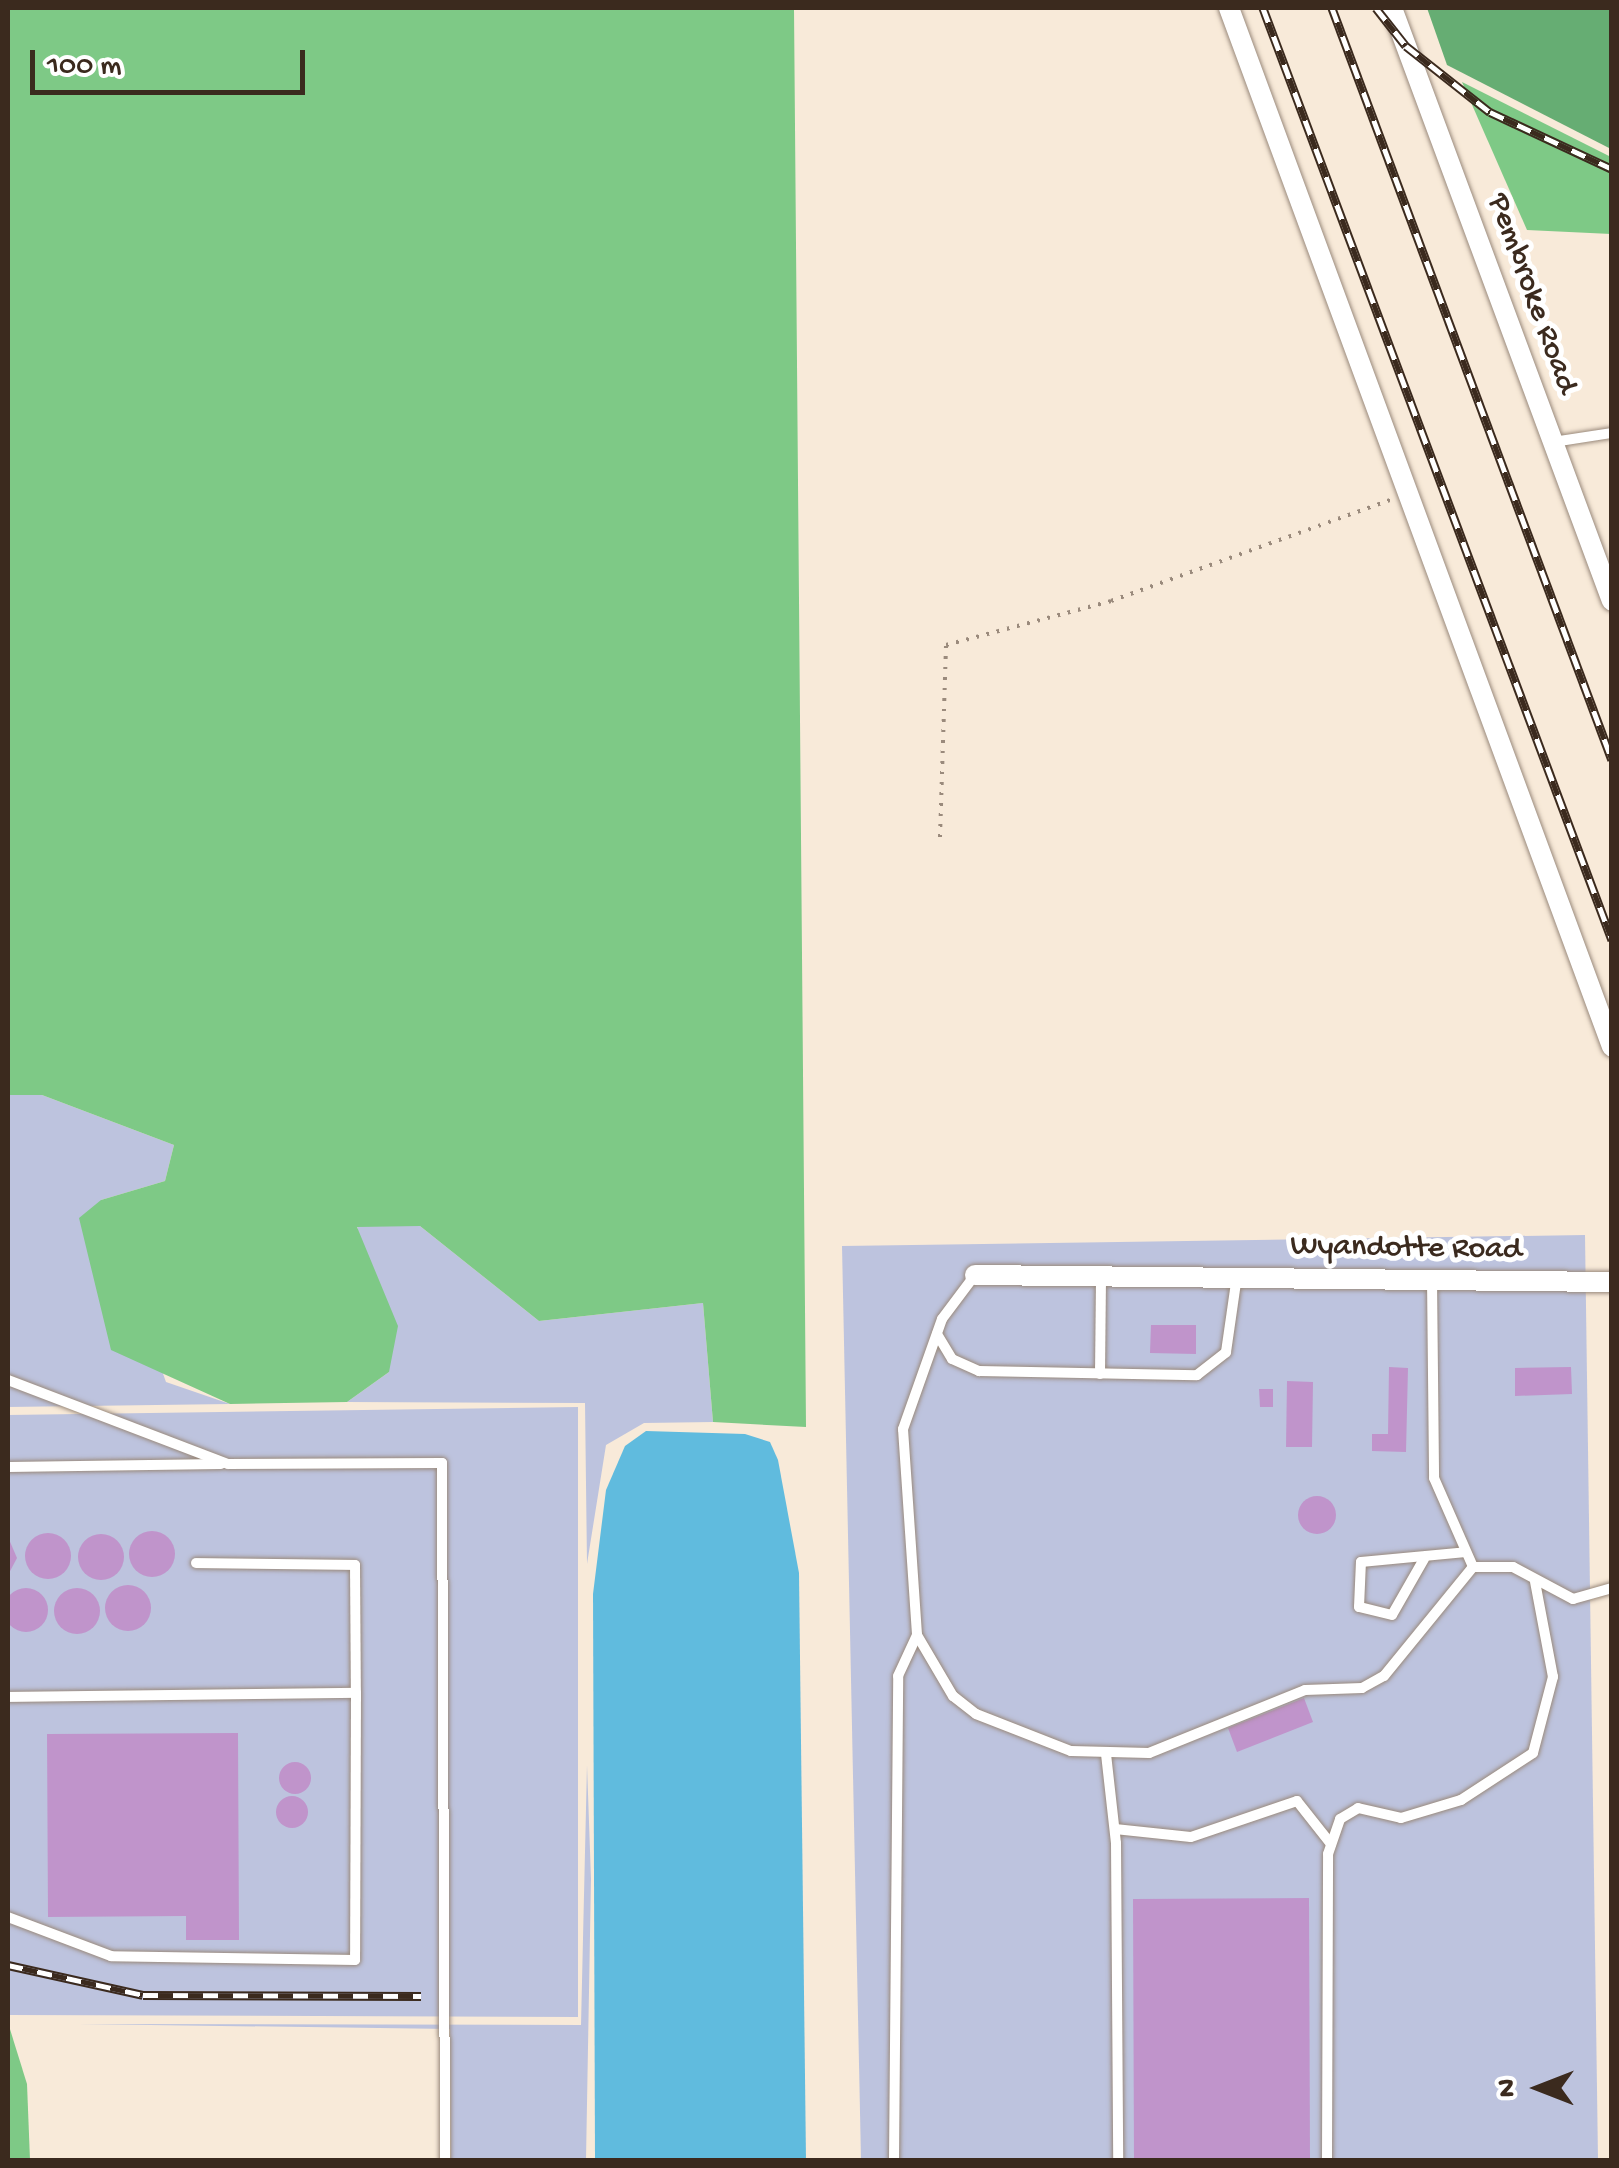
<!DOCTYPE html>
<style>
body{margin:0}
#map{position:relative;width:1619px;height:2168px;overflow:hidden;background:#f8ead9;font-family:"Gochi Hand",sans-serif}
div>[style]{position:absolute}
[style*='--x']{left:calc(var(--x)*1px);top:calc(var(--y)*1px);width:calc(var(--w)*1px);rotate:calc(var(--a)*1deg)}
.industrial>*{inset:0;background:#bdc3de}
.green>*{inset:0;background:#7ec986}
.forest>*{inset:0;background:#66ad73}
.water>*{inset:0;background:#60bbde}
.building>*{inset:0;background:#c094cb}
.round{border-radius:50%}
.path>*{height:4px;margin-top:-2px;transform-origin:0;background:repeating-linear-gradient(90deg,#9a8a7c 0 2.5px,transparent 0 10.5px)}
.roads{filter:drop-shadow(0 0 2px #9a8a7c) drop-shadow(0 0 2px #9a8a7c)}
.lane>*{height:10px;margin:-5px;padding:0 5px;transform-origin:5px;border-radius:5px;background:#fff}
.street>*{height:20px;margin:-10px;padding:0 10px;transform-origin:10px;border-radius:10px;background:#fff}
.rail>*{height:9px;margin-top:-4.5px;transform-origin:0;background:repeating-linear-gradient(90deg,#fff 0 15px,#3b2a1e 0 30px);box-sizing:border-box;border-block:2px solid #3b2a1e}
span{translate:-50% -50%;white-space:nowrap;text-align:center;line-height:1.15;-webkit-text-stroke:10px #fff;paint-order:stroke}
.street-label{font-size:32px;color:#3b2a1e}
.frame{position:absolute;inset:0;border:10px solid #3b2a1e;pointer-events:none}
.north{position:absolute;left:1489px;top:2038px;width:100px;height:100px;-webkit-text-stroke:8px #fff;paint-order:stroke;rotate:270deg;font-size:28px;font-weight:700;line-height:40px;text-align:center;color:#3b2a1e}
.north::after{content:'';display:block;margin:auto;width:35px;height:45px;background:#3b2a1e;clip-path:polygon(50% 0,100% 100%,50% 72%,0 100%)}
.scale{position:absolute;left:30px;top:50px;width:275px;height:45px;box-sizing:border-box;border:5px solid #3b2a1e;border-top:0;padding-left:12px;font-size:30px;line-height:35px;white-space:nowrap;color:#3b2a1e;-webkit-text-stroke:8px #fff;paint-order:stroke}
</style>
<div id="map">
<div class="industrial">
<i style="clip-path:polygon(8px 1095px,42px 1095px,174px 1145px,165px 1181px,101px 1200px,166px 1382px,230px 1404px,8px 1407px)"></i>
<i style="clip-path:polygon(357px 1226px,420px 1226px,539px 1321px,703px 1303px,713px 1422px,644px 1423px,606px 1445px,587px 1564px,585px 1403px,347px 1402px,389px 1372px)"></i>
<i style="clip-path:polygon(1585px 1235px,1598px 2160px,861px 2160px,842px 1246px)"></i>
<i style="clip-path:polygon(578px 1407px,578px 2017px,8px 2015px,8px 1415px)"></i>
<i style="clip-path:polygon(587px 1765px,591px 1879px,586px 2160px,451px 2160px,450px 2029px,79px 2024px,581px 2025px)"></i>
</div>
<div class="green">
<i style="clip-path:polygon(8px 8px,794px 8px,806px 1427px,713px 1422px,703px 1303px,539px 1321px,420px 1226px,357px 1227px,398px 1326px,389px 1372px,347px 1402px,230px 1404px,111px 1350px,79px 1218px,101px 1200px,165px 1181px,174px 1145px,42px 1095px,8px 1095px)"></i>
<i style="clip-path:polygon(1462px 82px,1611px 157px,1611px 234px,1527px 230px)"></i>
<i style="clip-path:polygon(9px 2026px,27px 2084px,30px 2160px,8px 2160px)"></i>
</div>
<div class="forest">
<i style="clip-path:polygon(1427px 8px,1611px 8px,1611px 149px,1447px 65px)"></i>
</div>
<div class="water">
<i style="clip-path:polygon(646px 1431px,745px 1434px,770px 1442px,778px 1460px,799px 1573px,806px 2160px,595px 2160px,593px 1594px,606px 1490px,625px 1446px)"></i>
</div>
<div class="building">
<i style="clip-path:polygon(1151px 1325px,1196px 1325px,1196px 1354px,1150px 1353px)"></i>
<i style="clip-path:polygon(1389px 1367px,1408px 1368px,1406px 1452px,1372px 1451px,1372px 1434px,1388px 1434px)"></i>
<i style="clip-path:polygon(1571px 1367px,1572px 1394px,1515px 1396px,1515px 1368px)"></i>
<i style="clip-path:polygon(1287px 1381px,1313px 1382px,1312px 1447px,1286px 1447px)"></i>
<i style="clip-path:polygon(1259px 1389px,1273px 1389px,1273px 1407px,1260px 1407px)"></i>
<i class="round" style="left:1298px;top:1496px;width:38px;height:38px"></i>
<i class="round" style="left:129px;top:1531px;width:46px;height:46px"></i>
<i class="round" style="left:25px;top:1533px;width:46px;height:46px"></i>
<i class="round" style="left:78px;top:1534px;width:46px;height:46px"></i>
<i style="clip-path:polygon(8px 1537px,17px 1558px,8px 1575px)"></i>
<i class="round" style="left:105px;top:1585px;width:46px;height:46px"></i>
<i class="round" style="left:4px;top:1588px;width:44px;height:44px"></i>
<i class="round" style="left:54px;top:1588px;width:46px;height:46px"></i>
<i style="clip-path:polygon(1304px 1698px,1313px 1722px,1237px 1752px,1228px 1728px)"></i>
<i style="clip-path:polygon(238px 1733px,239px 1940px,186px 1940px,186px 1916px,48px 1917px,47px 1734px)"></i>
<i class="round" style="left:279px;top:1762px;width:32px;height:32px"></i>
<i class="round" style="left:276px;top:1796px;width:32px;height:32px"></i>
<i style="clip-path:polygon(1309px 1898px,1310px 2160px,1134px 2160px,1133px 1899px)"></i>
</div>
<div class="path">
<i style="--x:940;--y:837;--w:192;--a:-88.2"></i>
<i style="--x:946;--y:645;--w:171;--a:-14.9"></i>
<i style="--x:1111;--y:601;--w:300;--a:-19.9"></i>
</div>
<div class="roads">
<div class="lane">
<i style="--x:1553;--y:442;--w:60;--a:-8.7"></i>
<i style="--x:975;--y:1275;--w:55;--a:126.9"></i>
<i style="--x:942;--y:1319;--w:117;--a:109.5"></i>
<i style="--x:903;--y:1429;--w:206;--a:86.1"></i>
<i style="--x:917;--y:1635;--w:71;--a:59.5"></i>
<i style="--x:953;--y:1696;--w:29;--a:38"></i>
<i style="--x:976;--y:1714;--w:102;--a:21.3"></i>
<i style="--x:1071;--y:1751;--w:78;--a:1.5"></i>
<i style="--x:1149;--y:1753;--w:168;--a:-22"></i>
<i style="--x:1305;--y:1690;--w:57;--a:-2"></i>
<i style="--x:1362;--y:1688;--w:25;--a:-29"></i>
<i style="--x:1384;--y:1676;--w:141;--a:-50.8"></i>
<i style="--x:1473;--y:1567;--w:40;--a:0"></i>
<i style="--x:1513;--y:1567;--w:68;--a:28.1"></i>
<i style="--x:1573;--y:1599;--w:41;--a:-15.8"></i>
<i style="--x:1432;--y:1279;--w:199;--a:89.4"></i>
<i style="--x:1434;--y:1478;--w:97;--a:66.3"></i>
<i style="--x:937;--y:1334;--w:29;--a:59"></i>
<i style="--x:952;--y:1359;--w:30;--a:24"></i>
<i style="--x:979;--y:1371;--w:218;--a:1.1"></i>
<i style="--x:1197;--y:1375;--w:37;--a:-38"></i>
<i style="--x:1226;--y:1352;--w:77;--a:-81.8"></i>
<i style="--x:1100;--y:1374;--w:99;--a:-89.4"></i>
<i style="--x:8;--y:1380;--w:235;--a:20.9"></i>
<i style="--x:228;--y:1464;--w:214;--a:-0.3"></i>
<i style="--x:442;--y:1463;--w:697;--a:89.75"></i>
<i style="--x:8;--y:1467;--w:213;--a:-0.8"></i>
<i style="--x:1424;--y:1559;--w:64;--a:119.7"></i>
<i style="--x:1392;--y:1615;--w:34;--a:-166"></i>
<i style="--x:1359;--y:1607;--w:45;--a:-87.5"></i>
<i style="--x:1361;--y:1562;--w:105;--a:-5.4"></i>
<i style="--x:196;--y:1563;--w:159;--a:0.7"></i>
<i style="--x:355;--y:1565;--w:128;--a:89.6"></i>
<i style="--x:8;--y:1697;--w:348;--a:-0.7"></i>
<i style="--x:356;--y:1693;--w:267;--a:90.2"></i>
<i style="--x:355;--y:1960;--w:244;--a:-179.1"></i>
<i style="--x:111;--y:1956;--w:110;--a:-159.3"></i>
<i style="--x:1106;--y:1754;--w:90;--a:83.6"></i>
<i style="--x:1116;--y:1843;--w:317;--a:89.6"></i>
<i style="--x:1115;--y:1829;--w:76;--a:6"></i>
<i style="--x:1191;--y:1837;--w:112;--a:-18.8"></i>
<i style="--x:1297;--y:1801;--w:55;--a:51.7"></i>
<i style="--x:894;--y:2160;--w:484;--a:-89.5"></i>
<i style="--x:898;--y:1676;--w:45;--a:-65.1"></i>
<i style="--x:1327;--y:2160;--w:306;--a:-89.8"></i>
<i style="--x:1328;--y:1854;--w:37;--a:-71"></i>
<i style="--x:1340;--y:1819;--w:21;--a:-31"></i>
<i style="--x:1358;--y:1808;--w:44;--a:13.1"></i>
<i style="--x:1401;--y:1818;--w:63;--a:-16.7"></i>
<i style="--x:1461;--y:1800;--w:86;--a:-33.1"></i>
<i style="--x:1533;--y:1753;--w:79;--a:-75.3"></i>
<i style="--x:1553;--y:1677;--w:97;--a:-100.7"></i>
</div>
<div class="street">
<i style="--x:1229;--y:8;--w:1107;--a:69.76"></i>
<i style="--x:1392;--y:8;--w:632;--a:69.65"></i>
<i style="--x:975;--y:1275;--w:637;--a:0.63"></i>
</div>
</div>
<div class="rail">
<i style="--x:1263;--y:8;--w:995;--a:69.47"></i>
<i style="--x:1332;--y:8;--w:802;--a:69.58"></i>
<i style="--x:1376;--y:8;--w:48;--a:51.7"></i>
<i style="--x:1406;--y:46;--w:107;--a:38.2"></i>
<i style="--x:1490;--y:112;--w:135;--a:25"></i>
<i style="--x:8;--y:1965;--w:138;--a:12.5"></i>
<i style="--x:143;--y:1995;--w:278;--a:0.2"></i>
</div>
<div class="street-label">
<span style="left:1531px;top:294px;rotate:70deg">Pembroke Road</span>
<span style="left:1406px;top:1249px;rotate:1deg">Wyandotte Road</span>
</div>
<div class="frame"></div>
<div class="north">N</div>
<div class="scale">100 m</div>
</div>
